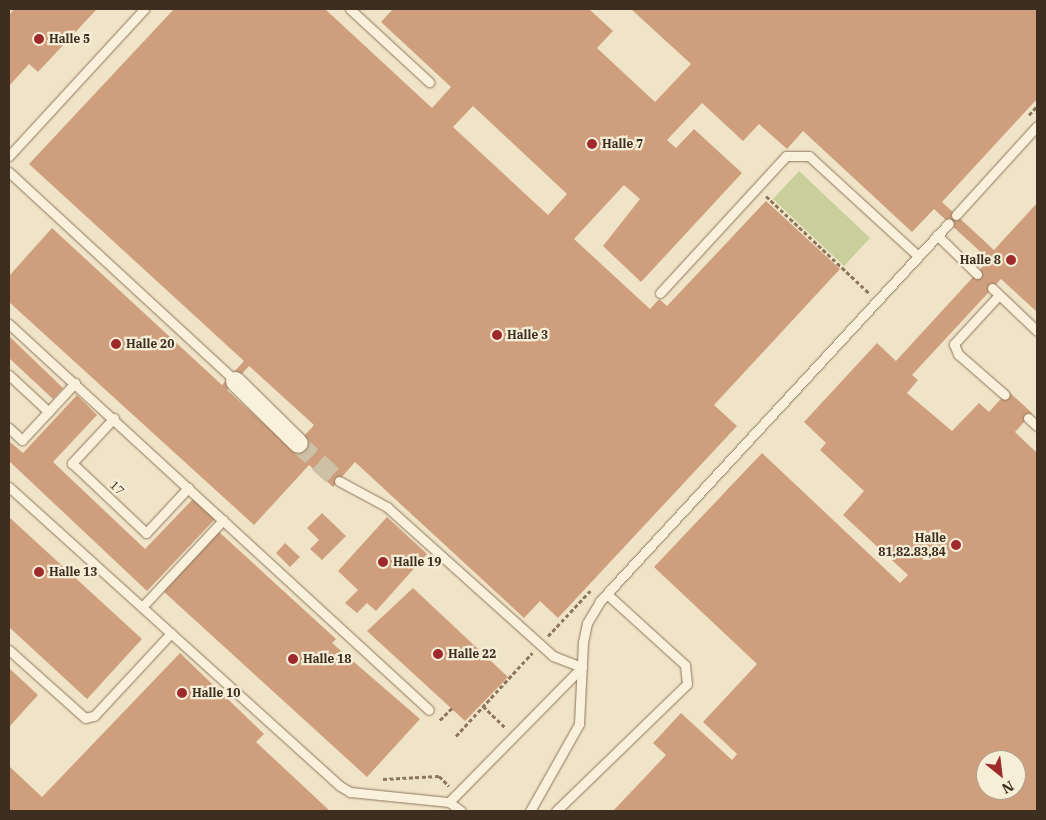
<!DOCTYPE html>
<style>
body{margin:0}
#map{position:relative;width:1046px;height:820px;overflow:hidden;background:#f0e4c8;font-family:"IBM Plex Serif",serif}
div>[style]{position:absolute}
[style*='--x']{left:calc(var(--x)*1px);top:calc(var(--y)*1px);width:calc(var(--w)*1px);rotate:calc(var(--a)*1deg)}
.green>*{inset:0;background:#c9cf9b}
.building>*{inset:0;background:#cf9f7d}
.street-tunnel>*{height:19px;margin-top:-9.5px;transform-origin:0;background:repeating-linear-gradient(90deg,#ccc0a6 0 19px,transparent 0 28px)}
.path>*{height:3px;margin-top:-1.5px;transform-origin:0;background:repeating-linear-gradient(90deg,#8d765c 0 4px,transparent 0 6.5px)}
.roads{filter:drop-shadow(0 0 1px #8d765c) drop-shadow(0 0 1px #8d765c)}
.lane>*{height:9px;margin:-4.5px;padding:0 4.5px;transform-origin:4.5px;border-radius:4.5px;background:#faf1dc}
.street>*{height:19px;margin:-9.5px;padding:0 9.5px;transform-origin:9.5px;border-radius:9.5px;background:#faf1dc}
.dots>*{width:14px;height:14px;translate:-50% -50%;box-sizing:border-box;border:2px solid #f7eed8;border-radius:50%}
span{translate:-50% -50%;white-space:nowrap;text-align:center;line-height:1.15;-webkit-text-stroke:4.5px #f7eed8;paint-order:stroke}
.poi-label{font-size:12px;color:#3d2e20;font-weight:700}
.left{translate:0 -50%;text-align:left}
.right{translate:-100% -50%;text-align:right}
.street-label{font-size:12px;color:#3d2e20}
.frame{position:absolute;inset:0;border:10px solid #3d2e20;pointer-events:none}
.north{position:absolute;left:976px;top:750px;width:50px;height:50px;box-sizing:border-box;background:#f7eed8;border:1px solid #ada18e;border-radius:50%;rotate:151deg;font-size:14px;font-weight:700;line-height:20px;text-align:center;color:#3d2e20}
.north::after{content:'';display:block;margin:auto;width:18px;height:22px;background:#9e2a2b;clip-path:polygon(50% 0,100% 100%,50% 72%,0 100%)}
</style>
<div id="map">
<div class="green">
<i style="clip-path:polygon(799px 171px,870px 238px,844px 266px,773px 199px)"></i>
</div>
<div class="building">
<i style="clip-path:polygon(14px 9px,97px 9px,38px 72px,29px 64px,9px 86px,9px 15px)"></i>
<i style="clip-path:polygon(evenodd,174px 9px,325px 9px,432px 108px,451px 87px,381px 22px,393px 9px,589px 9px,613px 31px,597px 48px,655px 102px,691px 64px,631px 9px,1037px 9px,1037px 99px,942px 202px,994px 250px,1037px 203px,1037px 312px,1001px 279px,912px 375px,918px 380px,907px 393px,952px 431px,979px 403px,989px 412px,1008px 391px,1032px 413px,1015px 432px,1037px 453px,1037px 811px,613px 811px,666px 755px,653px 743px,681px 713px,732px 760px,737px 754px,703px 722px,757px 664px,654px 567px,762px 453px,900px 583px,908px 575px,843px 515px,864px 491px,820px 450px,826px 443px,804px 422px,877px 343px,896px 361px,985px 264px,986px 257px,934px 209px,912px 232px,803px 131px,787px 149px,759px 124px,743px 141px,702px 103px,667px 140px,676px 148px,694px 129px,742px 173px,641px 282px,603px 246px,640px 199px,624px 185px,574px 239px,650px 309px,659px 299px,667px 306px,766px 201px,840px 269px,714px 405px,737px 426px,558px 618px,540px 601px,524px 618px,355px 462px,333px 487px,309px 465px,254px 525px,9px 302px,9px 276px,52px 228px,222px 385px,244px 361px,29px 164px,174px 9px,473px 106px,567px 194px,548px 215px,453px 127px,473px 106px,174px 9px,249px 366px,314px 425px,292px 449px,227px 390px,249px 366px,174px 9px,986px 760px,1016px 760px,1016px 790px,986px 790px,986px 760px)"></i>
<i style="clip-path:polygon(9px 336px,63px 388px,53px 399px,9px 358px)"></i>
<i style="clip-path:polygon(77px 395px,97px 415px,53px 462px,145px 549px,193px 499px,215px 519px,147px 591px,9px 461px,9px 441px,23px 453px)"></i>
<i style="clip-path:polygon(322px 513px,346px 536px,322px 560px,310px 549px,319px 540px,307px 528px)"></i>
<i style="clip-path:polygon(9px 517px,142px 639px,87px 699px,9px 627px)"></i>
<i style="clip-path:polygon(387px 517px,427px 554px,376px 611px,367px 603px,357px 613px,345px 603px,358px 590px,338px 571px)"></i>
<i style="clip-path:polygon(218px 531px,336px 639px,332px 643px,420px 719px,367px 777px,163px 591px)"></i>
<i style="clip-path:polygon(285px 543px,300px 557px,290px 567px,276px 553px)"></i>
<i style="clip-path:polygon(413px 588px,508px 677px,465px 721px,367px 631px)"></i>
<i style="clip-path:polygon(180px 653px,264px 734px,256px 742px,330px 811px,9px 810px,9px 766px,42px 797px)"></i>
<i style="clip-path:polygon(9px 668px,38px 695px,9px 727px)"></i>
</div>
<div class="street-tunnel">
<i style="--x:298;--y:443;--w:56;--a:42.8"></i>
</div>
<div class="path">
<i style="--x:1029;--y:115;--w:12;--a:-48"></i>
<i style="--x:766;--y:196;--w:141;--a:43.3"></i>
<i style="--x:548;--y:636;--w:62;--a:-47"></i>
<i style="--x:483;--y:706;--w:30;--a:44"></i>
<i style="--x:440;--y:720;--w:17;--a:-45"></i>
<i style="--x:456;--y:736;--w:113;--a:-47.5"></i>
<i style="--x:383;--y:779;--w:56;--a:-3.1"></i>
<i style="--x:439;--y:776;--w:14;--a:45"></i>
</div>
<div class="roads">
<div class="lane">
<i style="--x:350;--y:9;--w:108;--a:42.7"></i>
<i style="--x:9;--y:156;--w:200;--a:-47.4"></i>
<i style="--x:9;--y:172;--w:301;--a:42.7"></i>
<i style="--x:956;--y:215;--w:120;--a:-47.7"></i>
<i style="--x:937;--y:235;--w:56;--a:44.3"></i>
<i style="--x:992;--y:288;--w:62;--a:43.7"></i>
<i style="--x:660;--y:293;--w:186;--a:-47.4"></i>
<i style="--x:786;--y:156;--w:23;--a:0"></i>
<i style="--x:809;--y:156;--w:148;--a:42.5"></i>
<i style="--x:999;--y:295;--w:67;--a:132.6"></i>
<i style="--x:954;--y:344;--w:11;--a:68"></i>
<i style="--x:958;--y:354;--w:62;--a:41.1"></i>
<i style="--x:9;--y:324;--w:570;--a:42.58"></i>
<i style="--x:9;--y:375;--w:54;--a:42.8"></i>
<i style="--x:114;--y:418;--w:62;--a:133"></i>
<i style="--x:72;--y:463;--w:102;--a:43.4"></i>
<i style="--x:146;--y:533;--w:62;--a:-47"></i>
<i style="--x:1028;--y:418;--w:12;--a:42"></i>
<i style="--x:9;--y:428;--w:18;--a:43"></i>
<i style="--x:22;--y:440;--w:78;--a:-47.1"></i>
<i style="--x:339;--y:481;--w:55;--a:28.4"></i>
<i style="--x:387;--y:507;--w:223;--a:41.9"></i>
<i style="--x:553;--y:656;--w:31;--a:21"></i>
<i style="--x:582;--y:667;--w:190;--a:134.6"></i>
<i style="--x:9;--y:487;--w:446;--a:42.1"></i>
<i style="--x:340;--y:786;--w:12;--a:31"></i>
<i style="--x:350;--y:792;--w:100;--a:5.8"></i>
<i style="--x:449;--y:802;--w:15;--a:37"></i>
<i style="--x:142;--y:607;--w:119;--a:-47"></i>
<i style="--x:9;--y:650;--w:102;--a:41.8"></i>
<i style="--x:85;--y:718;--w:9;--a:-13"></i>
<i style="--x:94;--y:716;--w:113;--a:-47.1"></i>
<i style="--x:530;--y:811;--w:100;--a:-60.6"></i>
<i style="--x:579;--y:724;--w:82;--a:-87.2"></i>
<i style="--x:583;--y:642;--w:19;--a:-78"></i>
<i style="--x:587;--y:623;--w:26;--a:-59"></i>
<i style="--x:600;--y:601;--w:514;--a:-47.28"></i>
<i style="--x:556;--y:811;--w:182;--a:-44.1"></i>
<i style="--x:687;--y:684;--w:19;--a:-96"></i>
<i style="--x:685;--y:665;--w:105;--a:-137.7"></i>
</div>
<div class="street">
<i style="--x:235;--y:381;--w:88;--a:44.5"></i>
</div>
</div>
<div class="dots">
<i style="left:39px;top:39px;background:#9e2a2b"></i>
<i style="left:592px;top:144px;background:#9e2a2b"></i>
<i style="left:1011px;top:260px;background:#9e2a2b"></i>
<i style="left:497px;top:335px;background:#9e2a2b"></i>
<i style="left:116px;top:344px;background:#9e2a2b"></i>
<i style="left:956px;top:545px;background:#9e2a2b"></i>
<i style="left:383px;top:562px;background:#9e2a2b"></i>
<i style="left:39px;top:572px;background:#9e2a2b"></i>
<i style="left:438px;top:654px;background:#9e2a2b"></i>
<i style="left:293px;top:659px;background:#9e2a2b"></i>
<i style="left:182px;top:693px;background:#9e2a2b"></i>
</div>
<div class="poi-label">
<span class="left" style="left:49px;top:39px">Halle 5</span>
<span class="left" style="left:602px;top:144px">Halle 7</span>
<span class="right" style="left:1001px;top:260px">Halle 8</span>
<span class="left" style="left:507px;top:335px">Halle 3</span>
<span class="left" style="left:126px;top:344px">Halle 20</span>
<span class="right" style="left:946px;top:545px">Halle<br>81,82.83,84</span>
<span class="left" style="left:393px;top:562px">Halle 19</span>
<span class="left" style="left:49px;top:572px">Halle 13</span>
<span class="left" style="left:448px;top:654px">Halle 22</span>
<span class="left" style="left:303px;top:659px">Halle 18</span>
<span class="left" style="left:192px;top:693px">Halle 10</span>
</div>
<div class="street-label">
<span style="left:117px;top:488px;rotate:43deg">17</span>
</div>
<div class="frame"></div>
<div class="north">N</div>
</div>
